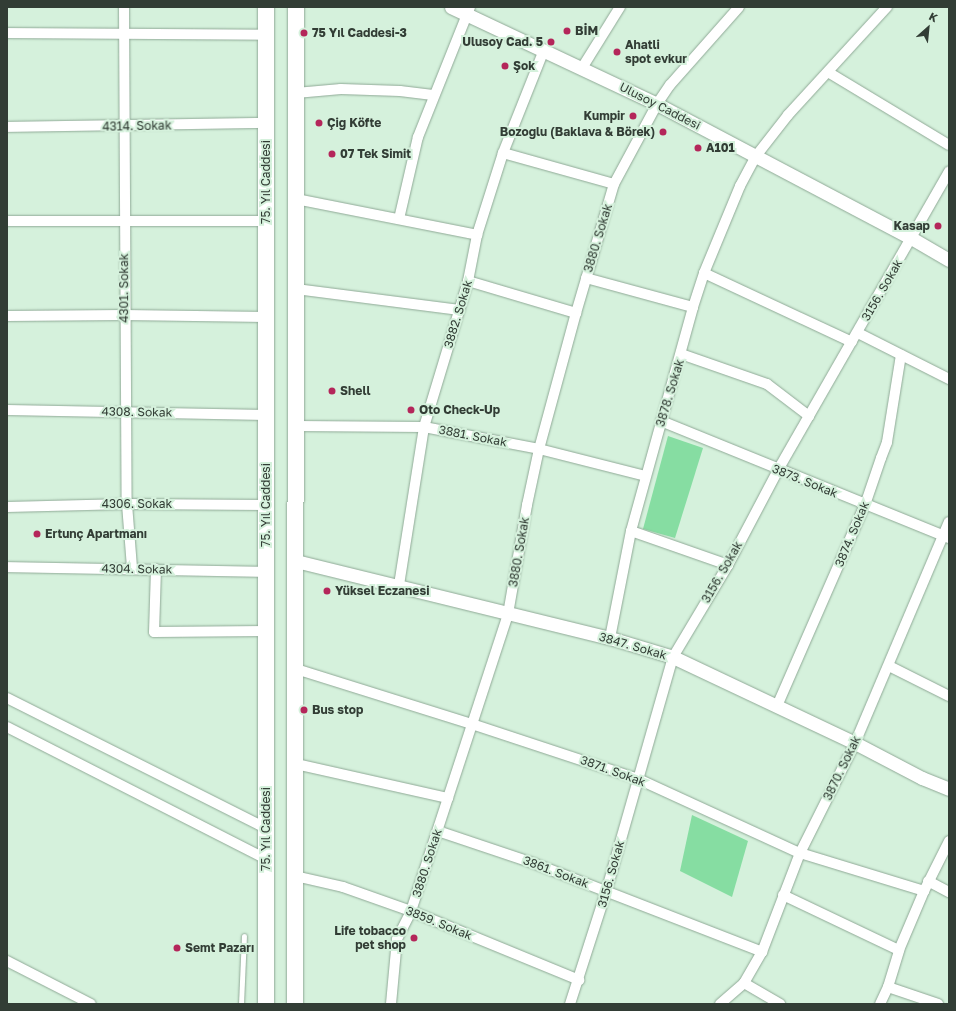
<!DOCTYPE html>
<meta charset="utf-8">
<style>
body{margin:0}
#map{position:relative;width:956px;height:1011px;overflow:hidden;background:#d5f1dc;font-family:"Golos Text",sans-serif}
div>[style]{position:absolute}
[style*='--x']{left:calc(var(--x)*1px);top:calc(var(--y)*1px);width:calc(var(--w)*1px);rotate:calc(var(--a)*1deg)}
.green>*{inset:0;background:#86dda2}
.roads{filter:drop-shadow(0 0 1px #8fa996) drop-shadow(0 0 1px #8fa996)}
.service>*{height:5px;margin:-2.5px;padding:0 2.5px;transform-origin:2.5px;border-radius:2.5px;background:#fff}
.minor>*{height:10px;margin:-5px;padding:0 5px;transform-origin:5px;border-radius:5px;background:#fff}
.tertiary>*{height:13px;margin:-6.5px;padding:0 6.5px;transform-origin:6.5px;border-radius:6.5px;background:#fff}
.primary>*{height:16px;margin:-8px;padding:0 8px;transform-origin:8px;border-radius:8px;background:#fff}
.dots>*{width:11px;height:11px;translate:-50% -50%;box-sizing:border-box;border:2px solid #d5f1dc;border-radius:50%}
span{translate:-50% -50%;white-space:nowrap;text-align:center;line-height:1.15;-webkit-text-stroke:4px #d5f1dc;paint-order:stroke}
.poi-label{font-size:12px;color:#323d35;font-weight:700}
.left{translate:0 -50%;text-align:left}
.right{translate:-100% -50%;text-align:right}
.street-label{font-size:12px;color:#323d35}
.frame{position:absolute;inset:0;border:8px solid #323d35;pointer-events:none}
.north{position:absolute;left:908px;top:8px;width:40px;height:40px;-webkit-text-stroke:3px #d5f1dc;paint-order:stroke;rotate:27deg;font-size:11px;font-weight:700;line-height:16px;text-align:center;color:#323d35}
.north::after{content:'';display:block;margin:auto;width:14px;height:18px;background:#323d35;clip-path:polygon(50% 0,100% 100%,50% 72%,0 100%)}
</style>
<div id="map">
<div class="green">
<i style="clip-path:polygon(668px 436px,703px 448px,675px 538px,643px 529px)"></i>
<i style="clip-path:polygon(692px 815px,748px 841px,732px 897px,680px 871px)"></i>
</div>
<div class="roads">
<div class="service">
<i style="--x:241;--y:1004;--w:68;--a:-87.5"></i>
</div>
<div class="minor">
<i style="--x:124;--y:7;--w:497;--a:89.7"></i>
<i style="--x:127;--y:504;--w:64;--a:85.5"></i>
<i style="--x:7;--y:33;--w:259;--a:0.4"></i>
<i style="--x:582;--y:68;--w:72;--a:-58.1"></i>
<i style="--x:828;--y:72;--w:141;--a:31.1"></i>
<i style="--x:296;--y:93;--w:45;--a:-5.1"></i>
<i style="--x:341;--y:89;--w:59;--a:1.9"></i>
<i style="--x:400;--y:91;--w:33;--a:7"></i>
<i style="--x:7;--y:127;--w:259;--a:-0.9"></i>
<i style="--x:503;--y:153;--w:115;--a:15.6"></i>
<i style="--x:296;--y:199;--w:185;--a:11.2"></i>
<i style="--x:399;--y:219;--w:84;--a:-77"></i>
<i style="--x:418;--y:137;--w:140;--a:-68.2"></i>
<i style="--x:7;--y:221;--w:259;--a:0"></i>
<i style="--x:704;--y:273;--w:163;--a:25"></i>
<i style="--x:586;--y:278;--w:111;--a:15.2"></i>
<i style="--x:468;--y:281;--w:113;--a:16.5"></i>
<i style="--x:296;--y:289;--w:165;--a:7.3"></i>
<i style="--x:7;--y:316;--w:117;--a:-0.5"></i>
<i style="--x:124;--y:315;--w:142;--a:0.8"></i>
<i style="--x:858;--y:333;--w:102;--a:26.8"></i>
<i style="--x:681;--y:354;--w:91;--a:19.2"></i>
<i style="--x:767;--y:384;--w:53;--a:37.3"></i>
<i style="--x:7;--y:410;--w:259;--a:1.1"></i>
<i style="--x:661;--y:421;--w:311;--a:22.1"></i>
<i style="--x:296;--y:426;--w:128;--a:0.4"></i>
<i style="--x:424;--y:427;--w:117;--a:10.8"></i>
<i style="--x:539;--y:449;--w:110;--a:14.2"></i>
<i style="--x:7;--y:507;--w:120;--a:-1.4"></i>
<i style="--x:127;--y:504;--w:139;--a:0.4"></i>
<i style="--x:631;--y:531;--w:103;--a:19.3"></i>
<i style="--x:7;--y:567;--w:259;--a:1.1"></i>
<i style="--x:156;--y:569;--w:63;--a:91.8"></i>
<i style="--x:154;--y:632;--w:112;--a:-0.5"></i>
<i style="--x:399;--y:585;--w:160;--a:-81"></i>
<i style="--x:424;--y:427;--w:152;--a:-73.2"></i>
<i style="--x:468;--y:281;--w:47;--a:-78.9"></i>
<i style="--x:477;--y:235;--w:86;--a:-72.4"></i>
<i style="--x:503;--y:153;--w:111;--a:-68.3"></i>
<i style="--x:610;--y:638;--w:109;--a:-78.9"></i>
<i style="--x:631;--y:531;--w:232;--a:-74.5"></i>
<i style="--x:693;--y:307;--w:36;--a:-72"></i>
<i style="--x:704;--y:273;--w:94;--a:-67.5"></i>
<i style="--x:740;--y:186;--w:34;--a:-62"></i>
<i style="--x:756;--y:156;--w:52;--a:-52"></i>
<i style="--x:788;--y:115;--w:147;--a:-47.5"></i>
<i style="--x:889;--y:666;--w:67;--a:26.6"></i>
<i style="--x:296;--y:669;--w:184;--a:17.4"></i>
<i style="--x:472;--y:724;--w:175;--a:18.3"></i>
<i style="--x:638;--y:779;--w:178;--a:24.6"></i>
<i style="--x:800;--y:853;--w:130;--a:17"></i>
<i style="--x:7;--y:698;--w:290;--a:26.7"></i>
<i style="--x:777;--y:706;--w:219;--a:-66.4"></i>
<i style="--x:865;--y:505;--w:50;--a:-71.2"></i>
<i style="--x:881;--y:458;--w:17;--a:-69"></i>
<i style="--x:887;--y:442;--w:88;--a:-80.9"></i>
<i style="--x:7;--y:727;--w:291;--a:27"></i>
<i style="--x:296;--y:764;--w:156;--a:12.6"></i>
<i style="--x:438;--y:831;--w:100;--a:18.6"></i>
<i style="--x:533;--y:863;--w:246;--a:21.2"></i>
<i style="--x:295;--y:876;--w:49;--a:12.9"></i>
<i style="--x:343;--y:887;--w:72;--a:19.4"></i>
<i style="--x:411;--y:911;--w:182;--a:22.3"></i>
<i style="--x:928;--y:881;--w:24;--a:28"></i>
<i style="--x:783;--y:895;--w:128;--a:25.4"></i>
<i style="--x:7;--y:961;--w:94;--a:27.1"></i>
<i style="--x:744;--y:983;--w:42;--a:30.3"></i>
<i style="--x:888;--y:987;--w:53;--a:18.8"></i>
<i style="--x:391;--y:1004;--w:65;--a:-84.7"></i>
<i style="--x:397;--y:939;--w:31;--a:-63"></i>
<i style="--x:411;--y:911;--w:312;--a:-71.9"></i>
<i style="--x:508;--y:614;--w:111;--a:-80.1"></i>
<i style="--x:527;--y:505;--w:57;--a:-77.9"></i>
<i style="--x:539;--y:449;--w:141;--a:-74.8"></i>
<i style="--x:576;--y:313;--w:134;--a:-73.6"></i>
<i style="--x:614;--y:184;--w:91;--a:-61.7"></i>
<i style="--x:657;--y:104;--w:23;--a:-56"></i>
<i style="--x:670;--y:85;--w:104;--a:-48.5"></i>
<i style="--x:570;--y:1004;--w:118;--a:-72.2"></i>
<i style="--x:606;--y:892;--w:244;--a:-74.1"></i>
<i style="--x:673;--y:657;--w:107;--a:-59.1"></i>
<i style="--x:728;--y:565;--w:107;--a:-62.2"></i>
<i style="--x:778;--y:470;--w:344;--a:-60.2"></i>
<i style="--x:720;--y:1004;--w:32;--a:-41"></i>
<i style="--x:744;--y:983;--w:36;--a:-60"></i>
<i style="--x:762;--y:952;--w:106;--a:-69"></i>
<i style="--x:800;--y:853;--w:123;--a:-63.4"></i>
<i style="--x:855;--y:743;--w:240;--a:-67"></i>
<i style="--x:880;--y:1004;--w:19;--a:-65"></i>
<i style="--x:888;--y:987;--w:39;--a:-73"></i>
<i style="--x:899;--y:950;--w:64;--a:-67"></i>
<i style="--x:924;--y:891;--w:56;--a:-63.4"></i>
</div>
<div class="tertiary">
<i style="--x:451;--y:7;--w:228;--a:25.2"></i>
<i style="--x:657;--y:104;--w:287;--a:27.8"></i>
<i style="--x:911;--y:238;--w:44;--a:30.1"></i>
<i style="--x:296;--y:561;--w:323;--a:13.8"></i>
<i style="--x:610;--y:638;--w:66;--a:16.8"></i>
<i style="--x:673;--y:657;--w:201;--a:25.3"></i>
<i style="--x:855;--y:743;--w:76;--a:27.6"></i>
<i style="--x:922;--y:778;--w:29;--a:22"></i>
</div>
<div class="primary">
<i style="--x:266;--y:7;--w:997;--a:90"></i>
<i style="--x:295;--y:1004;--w:997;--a:-89.94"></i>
</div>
</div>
<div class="dots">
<i style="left:567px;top:31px;background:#b4265a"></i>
<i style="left:304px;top:33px;background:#b4265a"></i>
<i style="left:551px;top:42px;background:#b4265a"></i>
<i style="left:617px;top:52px;background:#b4265a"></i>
<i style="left:505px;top:66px;background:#b4265a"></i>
<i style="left:633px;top:116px;background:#b4265a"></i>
<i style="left:319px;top:123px;background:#b4265a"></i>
<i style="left:663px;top:132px;background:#b4265a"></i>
<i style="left:698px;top:148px;background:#b4265a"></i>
<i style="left:332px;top:154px;background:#b4265a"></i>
<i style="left:938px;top:226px;background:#b4265a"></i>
<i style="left:332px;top:391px;background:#b4265a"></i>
<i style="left:411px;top:410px;background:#b4265a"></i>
<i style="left:37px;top:534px;background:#b4265a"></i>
<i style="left:327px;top:591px;background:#b4265a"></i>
<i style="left:304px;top:710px;background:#b4265a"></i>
<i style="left:414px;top:938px;background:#b4265a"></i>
<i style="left:177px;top:948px;background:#b4265a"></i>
</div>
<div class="poi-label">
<span class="left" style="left:575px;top:31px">BİM</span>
<span class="left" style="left:312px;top:33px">75 Yıl Caddesi-3</span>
<span class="right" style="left:543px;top:42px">Ulusoy Cad. 5</span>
<span class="left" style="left:625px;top:52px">Ahatli<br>spot evkur</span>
<span class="left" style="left:513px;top:66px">Şok</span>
<span class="right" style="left:625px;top:116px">Kumpir</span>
<span class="left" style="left:327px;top:123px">Çig Köfte</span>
<span class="right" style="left:655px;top:132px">Bozoglu (Baklava &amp; Börek)</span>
<span class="left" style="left:706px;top:148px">A101</span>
<span class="left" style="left:340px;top:154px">07 Tek Simit</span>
<span class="right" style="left:930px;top:226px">Kasap</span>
<span class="left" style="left:340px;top:391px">Shell</span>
<span class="left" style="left:419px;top:410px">Oto Check-Up</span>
<span class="left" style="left:45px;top:534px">Ertunç Apartmanı</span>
<span class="left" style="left:335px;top:591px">Yüksel Eczanesi</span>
<span class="left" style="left:312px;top:710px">Bus stop</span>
<span class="right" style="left:406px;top:938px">Life tobacco<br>pet shop</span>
<span class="left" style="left:185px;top:948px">Semt Pazarı</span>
</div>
<div class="street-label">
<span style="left:660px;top:106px;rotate:27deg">Ulusoy Caddesi</span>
<span style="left:137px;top:126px;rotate:-1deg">4314. Sokak</span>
<span style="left:266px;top:182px;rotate:-90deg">75. Yıl Caddesi</span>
<span style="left:598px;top:238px;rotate:-73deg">3880. Sokak</span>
<span style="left:124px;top:288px;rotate:-90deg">4301. Sokak</span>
<span style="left:882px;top:290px;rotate:-60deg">3156. Sokak</span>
<span style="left:458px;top:314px;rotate:-73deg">3882. Sokak</span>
<span style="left:670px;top:393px;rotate:-73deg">3878. Sokak</span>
<span style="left:137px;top:412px;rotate:1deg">4308. Sokak</span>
<span style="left:473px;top:436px;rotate:11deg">3881. Sokak</span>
<span style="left:805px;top:481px;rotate:22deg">3873. Sokak</span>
<span style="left:137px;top:504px">4306. Sokak</span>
<span style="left:266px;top:505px;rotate:-90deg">75. Yıl Caddesi</span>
<span style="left:852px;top:534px;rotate:-67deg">3874. Sokak</span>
<span style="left:519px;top:552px;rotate:-80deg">3880. Sokak</span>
<span style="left:137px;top:569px;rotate:1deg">4304. Sokak</span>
<span style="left:722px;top:572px;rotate:-60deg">3156. Sokak</span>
<span style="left:633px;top:646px;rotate:16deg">3847. Sokak</span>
<span style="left:842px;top:768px;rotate:-64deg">3870. Sokak</span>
<span style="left:613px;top:771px;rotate:20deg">3871. Sokak</span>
<span style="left:266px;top:829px;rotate:-90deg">75. Yıl Caddesi</span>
<span style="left:427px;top:863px;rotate:-72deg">3880. Sokak</span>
<span style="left:556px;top:872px;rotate:21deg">3861. Sokak</span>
<span style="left:611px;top:874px;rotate:-74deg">3156. Sokak</span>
<span style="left:439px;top:923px;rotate:22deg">3859. Sokak</span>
</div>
<div class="frame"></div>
<div class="north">K</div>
</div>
